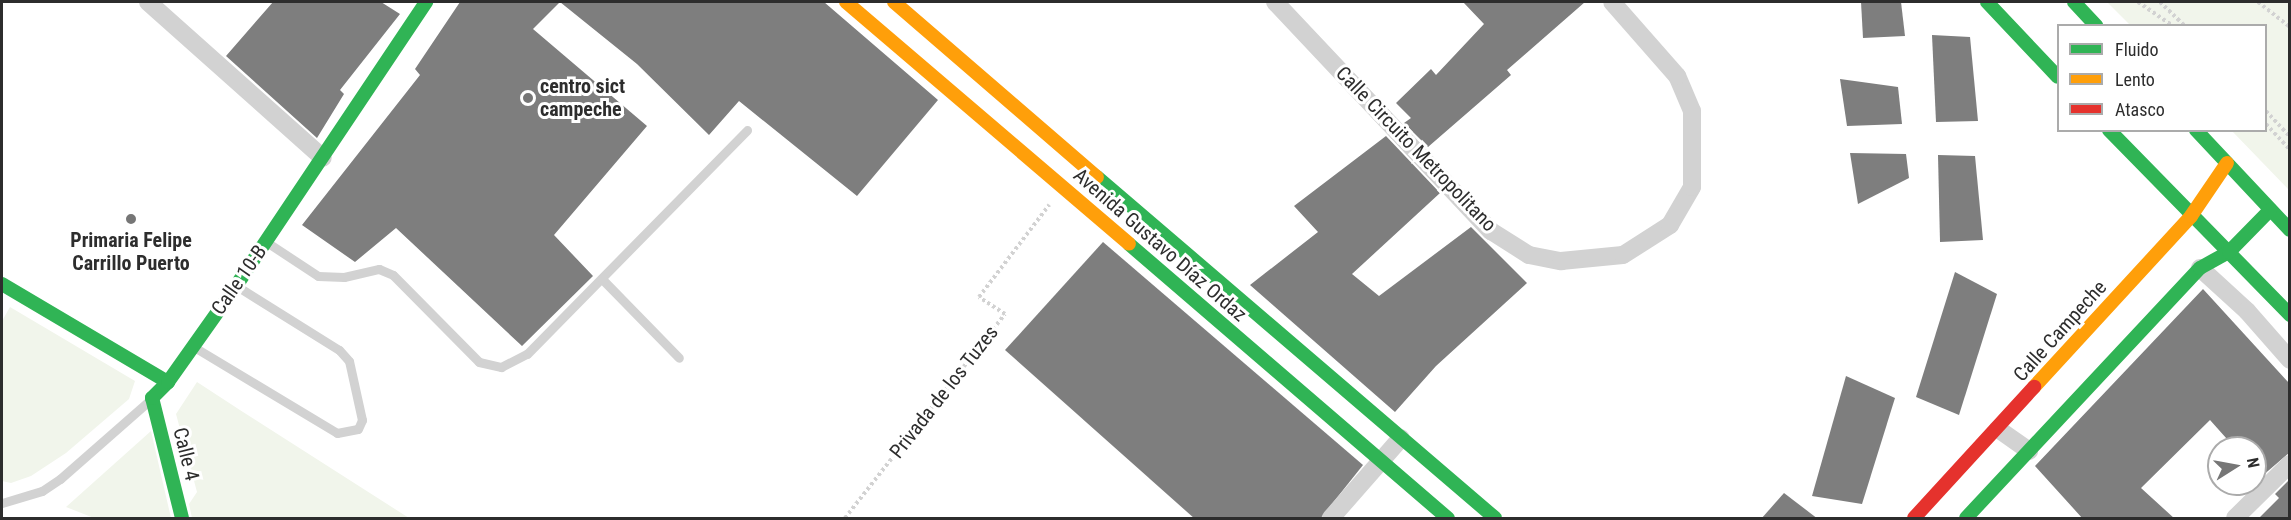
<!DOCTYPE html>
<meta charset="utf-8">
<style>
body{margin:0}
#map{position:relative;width:2291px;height:520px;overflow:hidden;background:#fff;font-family:"Roboto Condensed",sans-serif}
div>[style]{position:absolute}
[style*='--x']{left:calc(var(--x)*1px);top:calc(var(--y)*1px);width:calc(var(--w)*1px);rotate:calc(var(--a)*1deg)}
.green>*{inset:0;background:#f1f5eb}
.building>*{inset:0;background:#7e7e7e}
.path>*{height:4px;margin-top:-2px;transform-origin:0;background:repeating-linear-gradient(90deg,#d2d2d2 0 3px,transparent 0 6px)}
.lane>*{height:9px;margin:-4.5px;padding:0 4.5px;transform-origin:4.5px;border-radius:4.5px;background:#d2d2d2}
.street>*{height:18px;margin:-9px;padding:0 9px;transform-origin:9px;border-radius:9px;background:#d2d2d2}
.fast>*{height:14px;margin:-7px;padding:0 7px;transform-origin:7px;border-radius:7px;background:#30b455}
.slow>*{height:14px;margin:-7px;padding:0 7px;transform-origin:7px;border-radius:7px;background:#ff9f0a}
.jam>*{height:14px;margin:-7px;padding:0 7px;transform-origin:7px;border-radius:7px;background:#e5322d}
.dots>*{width:16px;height:16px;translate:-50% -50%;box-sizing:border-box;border:3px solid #fff;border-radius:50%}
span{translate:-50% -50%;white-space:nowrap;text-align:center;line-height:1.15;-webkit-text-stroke:6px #fff;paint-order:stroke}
.poi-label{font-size:20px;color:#2d2d2d;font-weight:700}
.left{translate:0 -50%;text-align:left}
.street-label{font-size:20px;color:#2d2d2d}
.frame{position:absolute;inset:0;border:3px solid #2d2d2d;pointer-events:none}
.legend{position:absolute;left:2057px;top:24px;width:210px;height:108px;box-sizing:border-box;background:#fff;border:2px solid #ababab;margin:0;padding:8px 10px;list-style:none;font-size:18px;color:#2d2d2d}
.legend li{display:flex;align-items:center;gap:12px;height:30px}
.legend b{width:30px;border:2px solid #ababab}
.north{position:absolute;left:2207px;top:436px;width:60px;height:60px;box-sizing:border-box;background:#fff;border:2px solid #ababab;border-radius:50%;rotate:79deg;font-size:16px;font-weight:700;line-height:24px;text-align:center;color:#2d2d2d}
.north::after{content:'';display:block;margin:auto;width:21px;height:27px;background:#767676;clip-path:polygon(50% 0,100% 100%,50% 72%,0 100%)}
</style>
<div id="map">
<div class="green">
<i style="clip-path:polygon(2107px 2px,2289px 2px,2289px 190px,2232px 131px,2266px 130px,2266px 26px,2130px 25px)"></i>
<i style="clip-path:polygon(10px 307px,135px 381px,129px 399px,66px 453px,31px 476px,11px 483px,2px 481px,2px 321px)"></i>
<i style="clip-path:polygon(197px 382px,243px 412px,409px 518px,192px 518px,189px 504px,197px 492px,176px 414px)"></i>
<i style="clip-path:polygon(151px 431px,171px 518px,94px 518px,66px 507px)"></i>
</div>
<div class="building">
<i style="clip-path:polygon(273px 2px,381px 2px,400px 14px,340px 90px,344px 94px,317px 138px,226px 56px)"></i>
<i style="clip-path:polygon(460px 2px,560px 2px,533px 29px,647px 126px,554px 235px,593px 276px,522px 346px,396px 228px,355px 262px,302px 225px,420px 75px,415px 69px)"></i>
<i style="clip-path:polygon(560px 2px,824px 2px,938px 100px,857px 196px,739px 101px,709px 135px,637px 64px)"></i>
<i style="clip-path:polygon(1463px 2px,1585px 2px,1507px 70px,1511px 75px,1428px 147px,1404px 123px,1411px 118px,1396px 103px,1431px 69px,1436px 75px,1484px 24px)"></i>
<i style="clip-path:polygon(1861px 2px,1901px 2px,1905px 36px,1863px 38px)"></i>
<i style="clip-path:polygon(1932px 35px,1970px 37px,1978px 121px,1936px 122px)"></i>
<i style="clip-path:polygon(1840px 79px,1898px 87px,1902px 124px,1847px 126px)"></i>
<i style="clip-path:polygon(1386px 136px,1440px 193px,1352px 274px,1379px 296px,1471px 227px,1527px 283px,1436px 366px,1395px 412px,1250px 285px,1318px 232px,1294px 206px)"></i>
<i style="clip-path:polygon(1850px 153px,1906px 154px,1909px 178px,1858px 204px)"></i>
<i style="clip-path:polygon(1938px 155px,1975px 156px,1983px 240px,1940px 242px)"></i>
<i style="clip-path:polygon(1103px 242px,1363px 465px,1320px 519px,1195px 519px,1005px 350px)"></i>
<i style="clip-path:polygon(1955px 272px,1997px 294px,1959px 415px,1916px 397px)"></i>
<i style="clip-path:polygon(2203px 289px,2289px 383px,2289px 453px,2261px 477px,2255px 471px,2255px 448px,2235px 448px,2210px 420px,2141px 488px,2175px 519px,2083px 519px,2035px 466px)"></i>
<i style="clip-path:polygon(1846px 376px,1895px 398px,1862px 504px,1812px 496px)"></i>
<i style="clip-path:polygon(2289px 480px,2289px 519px,2258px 519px,2279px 498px,2275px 494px)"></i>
<i style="clip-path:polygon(1784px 493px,1818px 519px,1761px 519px)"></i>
</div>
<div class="path">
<i style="--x:2138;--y:2;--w:42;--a:34.4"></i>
<i style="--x:2160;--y:2;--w:35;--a:44"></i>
<i style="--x:2258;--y:2;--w:41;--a:38"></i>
<i style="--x:2266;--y:111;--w:35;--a:47"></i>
<i style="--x:2266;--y:124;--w:35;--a:47"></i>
<i style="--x:845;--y:518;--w:259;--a:-51.9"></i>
<i style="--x:1005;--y:314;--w:31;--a:-147"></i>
<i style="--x:979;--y:297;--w:116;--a:-52.7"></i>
</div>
<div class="lane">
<i style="--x:268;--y:243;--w:60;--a:33.4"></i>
<i style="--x:318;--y:276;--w:26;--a:2"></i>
<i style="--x:344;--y:277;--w:36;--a:-13"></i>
<i style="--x:379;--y:269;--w:15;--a:23"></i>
<i style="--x:393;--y:275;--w:122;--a:45.3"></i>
<i style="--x:479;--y:362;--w:23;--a:13"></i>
<i style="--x:501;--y:367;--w:29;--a:-27"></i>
<i style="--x:527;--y:354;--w:314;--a:-45.5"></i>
<i style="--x:602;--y:279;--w:110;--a:45.7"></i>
<i style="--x:194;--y:347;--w:167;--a:31"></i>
<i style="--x:337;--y:433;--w:21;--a:-11"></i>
<i style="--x:358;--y:429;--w:10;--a:-66"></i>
<i style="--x:362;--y:420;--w:60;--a:-102.4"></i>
<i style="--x:349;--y:361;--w:15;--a:-132"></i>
<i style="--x:339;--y:350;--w:119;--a:-148"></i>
<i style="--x:2;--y:503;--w:42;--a:-16.7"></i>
<i style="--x:42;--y:491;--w:22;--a:-34"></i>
<i style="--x:60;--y:479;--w:120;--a:-41.3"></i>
</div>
<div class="street">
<i style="--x:148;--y:2;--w:234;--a:41.7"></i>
<i style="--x:1275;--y:2;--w:315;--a:46.7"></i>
<i style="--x:1491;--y:231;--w:45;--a:32.3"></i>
<i style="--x:1529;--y:255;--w:33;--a:11"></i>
<i style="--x:1561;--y:261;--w:62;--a:-5.5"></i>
<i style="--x:1623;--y:255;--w:56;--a:-32.6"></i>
<i style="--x:1670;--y:225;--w:44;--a:-59.9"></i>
<i style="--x:1692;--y:187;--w:76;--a:-90"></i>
<i style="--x:1692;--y:111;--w:38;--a:-113"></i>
<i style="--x:1677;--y:76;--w:98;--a:-131.3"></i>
<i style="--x:2200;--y:268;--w:64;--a:42.5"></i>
<i style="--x:2247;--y:311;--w:65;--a:48.7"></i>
<i style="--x:1998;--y:429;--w:38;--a:35"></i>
<i style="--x:1331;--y:518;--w:106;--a:-48.8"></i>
<i style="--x:2235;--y:518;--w:77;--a:-44.5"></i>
</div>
<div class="fast">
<i style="--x:1987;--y:2;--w:103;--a:46.6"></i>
<i style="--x:2074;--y:2;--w:33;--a:47"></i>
<i style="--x:2109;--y:130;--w:259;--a:45.6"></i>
<i style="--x:2196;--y:130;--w:137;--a:46.8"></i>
<i style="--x:1097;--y:177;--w:524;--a:40.59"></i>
<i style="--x:1129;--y:244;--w:421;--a:40.7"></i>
<i style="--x:2;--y:284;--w:193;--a:30.6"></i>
<i style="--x:182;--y:518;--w:124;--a:-104"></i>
<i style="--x:152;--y:398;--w:23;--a:-45"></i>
<i style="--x:168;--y:382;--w:118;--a:-54.7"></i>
<i style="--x:236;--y:286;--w:342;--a:-56.2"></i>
<i style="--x:1966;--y:518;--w:342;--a:-46.9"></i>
<i style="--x:2200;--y:268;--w:33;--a:-29"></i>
<i style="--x:2229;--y:252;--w:59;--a:-45.7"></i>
</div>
<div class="slow">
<i style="--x:846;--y:2;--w:372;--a:40.5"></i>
<i style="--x:894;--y:2;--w:268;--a:40.8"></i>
<i style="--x:2034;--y:387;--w:232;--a:-47.4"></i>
<i style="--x:2191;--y:216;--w:64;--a:-55.8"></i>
</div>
<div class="jam">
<i style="--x:1914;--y:518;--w:178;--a:-47.5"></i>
</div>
<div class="dots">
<i style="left:528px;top:98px;background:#767676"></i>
<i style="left:131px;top:219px;background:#767676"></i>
</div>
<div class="poi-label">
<span class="left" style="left:540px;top:98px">centro sict<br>campeche</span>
<span style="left:131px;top:252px">Primaria Felipe<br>Carrillo Puerto</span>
</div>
<div class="street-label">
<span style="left:1416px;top:149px;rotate:46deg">Calle Circuito Metropolitano</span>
<span style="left:1160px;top:245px;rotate:41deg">Avenida Gustavo Díaz Ordaz</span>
<span style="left:239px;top:280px;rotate:-55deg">Calle 10-B</span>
<span style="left:2060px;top:331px;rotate:-48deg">Calle Campeche</span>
<span style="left:944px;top:392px;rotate:-52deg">Privada de los Tuzes</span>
<span style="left:186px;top:454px;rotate:76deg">Calle 4</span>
</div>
<div class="frame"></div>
<ul class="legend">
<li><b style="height:8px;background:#30b455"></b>Fluido</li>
<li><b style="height:8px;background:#ff9f0a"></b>Lento</li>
<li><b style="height:8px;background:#e5322d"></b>Atasco</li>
</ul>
<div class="north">N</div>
</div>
